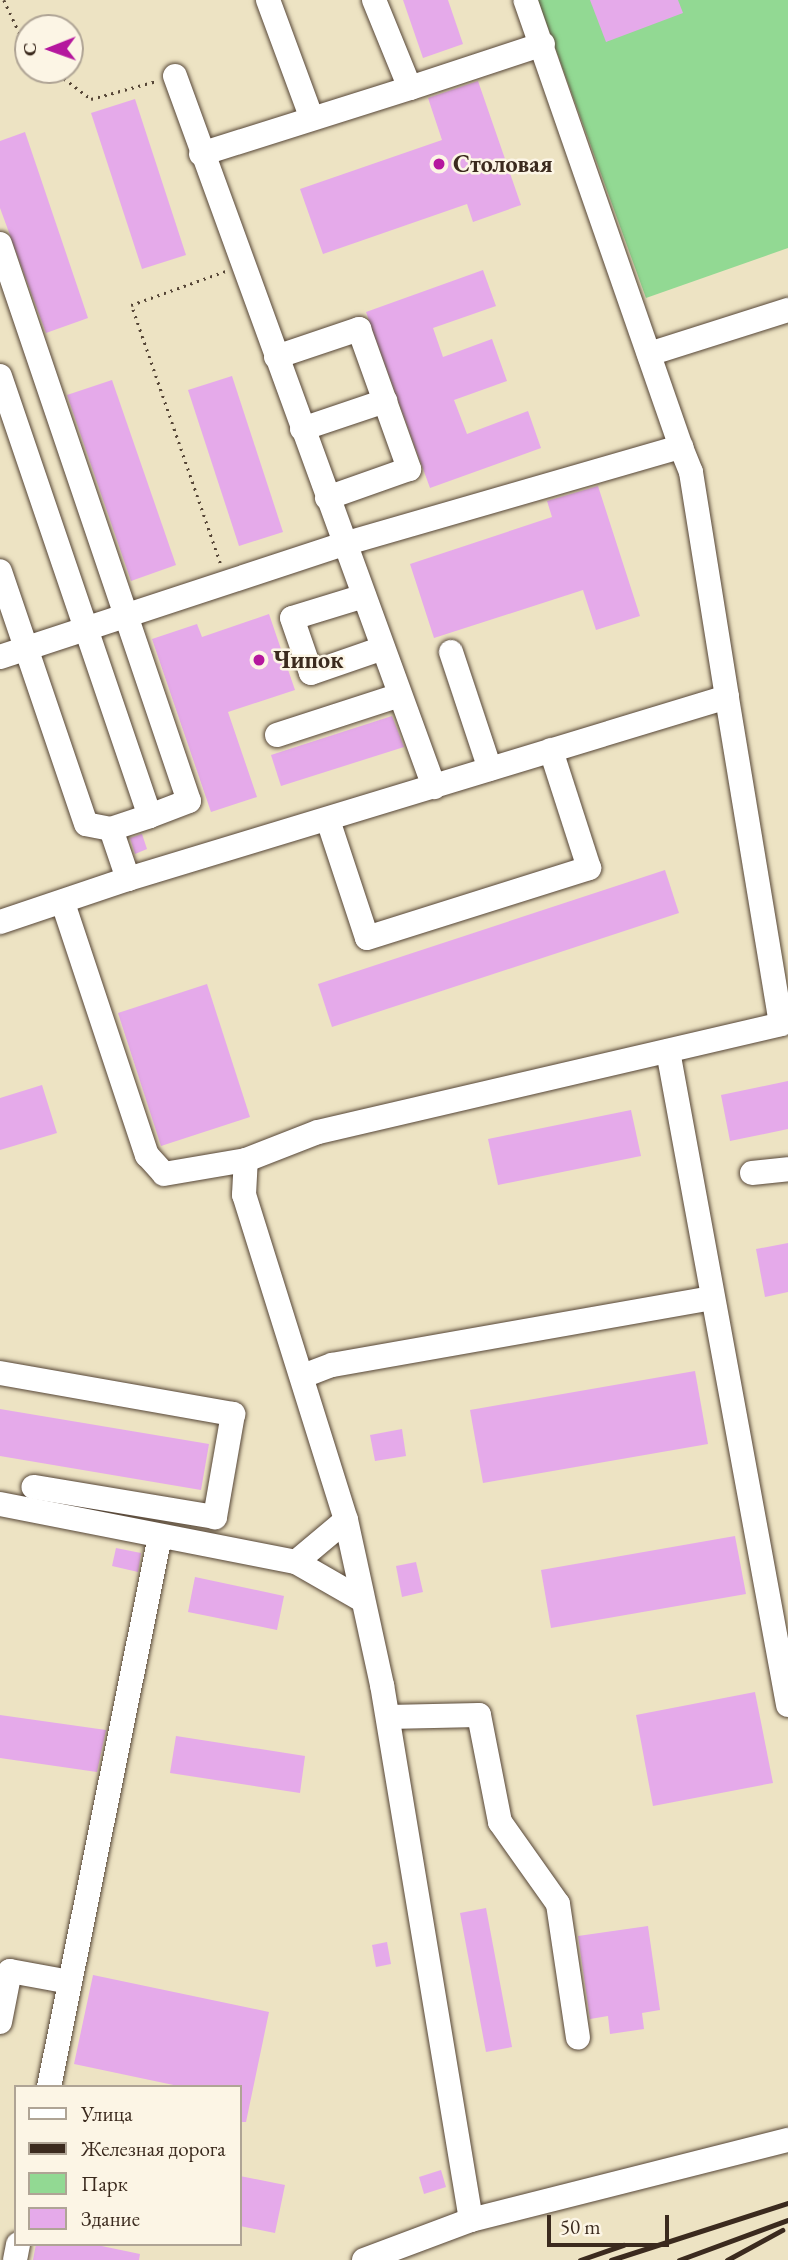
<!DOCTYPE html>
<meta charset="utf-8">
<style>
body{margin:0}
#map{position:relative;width:788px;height:2260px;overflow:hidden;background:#ede3c3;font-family:"EB Garamond",serif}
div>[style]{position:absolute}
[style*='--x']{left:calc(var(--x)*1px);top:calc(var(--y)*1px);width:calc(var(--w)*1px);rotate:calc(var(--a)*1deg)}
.green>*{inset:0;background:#92d993}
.building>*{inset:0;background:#e5aaea}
.path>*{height:2.5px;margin-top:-1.25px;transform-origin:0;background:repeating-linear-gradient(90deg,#564637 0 2px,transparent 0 7px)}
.roads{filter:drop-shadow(0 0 2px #564637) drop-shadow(0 0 2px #564637)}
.minor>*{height:24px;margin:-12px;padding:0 12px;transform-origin:12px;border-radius:12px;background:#fff}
.rail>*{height:5px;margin:-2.5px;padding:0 2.5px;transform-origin:2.5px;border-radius:2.5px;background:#3b2a1e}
.dots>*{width:19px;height:19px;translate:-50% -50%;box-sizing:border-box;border:4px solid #fcf5e5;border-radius:50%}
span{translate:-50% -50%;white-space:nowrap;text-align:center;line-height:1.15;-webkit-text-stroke:5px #fcf5e5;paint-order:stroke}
.poi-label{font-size:24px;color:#3b2a1e;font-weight:700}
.left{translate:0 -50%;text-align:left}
.legend{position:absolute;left:14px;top:2085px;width:228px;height:161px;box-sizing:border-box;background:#fcf5e5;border:2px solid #afa495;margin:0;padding:9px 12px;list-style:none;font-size:21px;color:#3b2a1e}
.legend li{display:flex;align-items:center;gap:14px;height:35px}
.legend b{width:35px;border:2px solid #afa495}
.north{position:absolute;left:14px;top:14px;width:70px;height:70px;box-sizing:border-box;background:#fcf5e5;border:2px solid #afa495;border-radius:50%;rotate:269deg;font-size:19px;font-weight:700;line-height:28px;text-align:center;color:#3b2a1e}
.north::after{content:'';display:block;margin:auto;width:24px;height:32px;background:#b5179e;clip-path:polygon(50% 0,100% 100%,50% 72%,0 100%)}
.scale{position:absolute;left:547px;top:2215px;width:122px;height:32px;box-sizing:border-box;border:4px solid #3b2a1e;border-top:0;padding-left:9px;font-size:21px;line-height:24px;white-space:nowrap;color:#3b2a1e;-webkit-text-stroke:5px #fcf5e5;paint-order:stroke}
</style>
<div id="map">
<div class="green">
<i style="clip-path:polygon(538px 0,788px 0,788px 248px,646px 298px)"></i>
</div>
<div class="building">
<i style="clip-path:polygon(403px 0,448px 0,463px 44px,423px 58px)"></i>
<i style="clip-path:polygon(590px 0,678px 0,683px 13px,606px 42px)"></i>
<i style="clip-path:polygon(478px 81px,521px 205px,473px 222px,467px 204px,323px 254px,300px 189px,442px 140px,428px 98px)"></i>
<i style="clip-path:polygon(135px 99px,186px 255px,142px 269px,91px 113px)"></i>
<i style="clip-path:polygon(25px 132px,88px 318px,46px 333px,0 208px,0 141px)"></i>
<i style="clip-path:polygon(483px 270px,496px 306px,433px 328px,443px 357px,492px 339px,507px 381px,454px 400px,467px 434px,528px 411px,541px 448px,430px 488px,366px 312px)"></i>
<i style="clip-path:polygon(232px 376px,283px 532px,239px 546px,188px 390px)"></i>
<i style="clip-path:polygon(112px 380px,176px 565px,131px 581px,67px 395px)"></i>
<i style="clip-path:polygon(598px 486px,640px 616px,596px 630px,583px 590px,434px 638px,410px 564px,552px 517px,547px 501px)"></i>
<i style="clip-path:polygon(269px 614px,295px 690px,228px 712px,257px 797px,211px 812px,152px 639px,197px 624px,202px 637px)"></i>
<i style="clip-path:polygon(392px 716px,404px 747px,281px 786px,271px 755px)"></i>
<i style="clip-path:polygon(142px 834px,147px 849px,135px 854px,130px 838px)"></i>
<i style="clip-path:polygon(665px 870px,679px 913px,332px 1027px,318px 984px)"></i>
<i style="clip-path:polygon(207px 984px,250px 1117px,161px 1146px,118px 1013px)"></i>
<i style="clip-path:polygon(788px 1081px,788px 1129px,730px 1141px,721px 1095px)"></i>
<i style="clip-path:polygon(42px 1085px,57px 1133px,0 1150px,0 1098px)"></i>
<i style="clip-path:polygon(631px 1110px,641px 1156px,498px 1185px,488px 1139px)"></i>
<i style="clip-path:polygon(788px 1243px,788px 1292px,765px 1297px,756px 1249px)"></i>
<i style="clip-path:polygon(695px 1371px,708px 1444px,483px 1483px,470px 1410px)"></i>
<i style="clip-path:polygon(0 1409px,209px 1444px,201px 1490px,0 1456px)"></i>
<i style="clip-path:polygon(402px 1429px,406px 1456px,375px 1461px,370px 1435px)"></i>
<i style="clip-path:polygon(735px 1536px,746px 1594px,551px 1628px,541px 1570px)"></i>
<i style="clip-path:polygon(116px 1548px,141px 1553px,138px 1572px,112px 1566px)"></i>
<i style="clip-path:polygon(416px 1562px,423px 1592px,402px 1597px,396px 1566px)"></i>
<i style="clip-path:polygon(195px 1577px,284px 1596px,277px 1630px,188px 1612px)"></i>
<i style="clip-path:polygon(755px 1692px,773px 1783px,653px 1806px,636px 1715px)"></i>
<i style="clip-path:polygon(0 1715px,106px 1730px,97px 1772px,0 1758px)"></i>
<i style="clip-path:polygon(176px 1736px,305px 1756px,300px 1793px,170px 1773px)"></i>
<i style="clip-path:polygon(486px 1908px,512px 2047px,486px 2052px,460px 1913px)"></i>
<i style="clip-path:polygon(648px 1926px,660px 2010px,642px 2013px,644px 2029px,610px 2034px,608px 2016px,590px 2019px,578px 1936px)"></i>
<i style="clip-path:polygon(387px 1942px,391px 1964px,376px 1967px,372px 1945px)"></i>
<i style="clip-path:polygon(93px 1975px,269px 2012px,246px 2122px,240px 2122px,240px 2087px,183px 2087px,74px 2064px)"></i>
<i style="clip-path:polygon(441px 2170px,446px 2187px,424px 2194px,419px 2177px)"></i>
<i style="clip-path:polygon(240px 2176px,285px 2185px,275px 2233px,240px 2226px)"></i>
<i style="clip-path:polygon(36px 2244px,92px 2244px,140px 2254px,139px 2260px,33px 2260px)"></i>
</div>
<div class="path">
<i style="--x:4;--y:0;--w:56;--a:64.8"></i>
<i style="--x:53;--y:70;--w:48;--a:37.3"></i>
<i style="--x:91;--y:99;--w:68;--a:-15.3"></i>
<i style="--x:220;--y:563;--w:273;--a:-109"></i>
<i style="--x:131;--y:305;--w:101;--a:-19.7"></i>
</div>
<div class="roads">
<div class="minor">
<i style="--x:268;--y:0;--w:124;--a:69.7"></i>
<i style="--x:374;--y:0;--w:95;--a:67.8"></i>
<i style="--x:410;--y:88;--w:140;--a:-18.3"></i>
<i style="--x:175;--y:76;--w:757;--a:69.98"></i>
<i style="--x:201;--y:154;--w:219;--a:-17.5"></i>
<i style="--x:0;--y:244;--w:588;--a:71.26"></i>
<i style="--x:189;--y:801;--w:42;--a:159"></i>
<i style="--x:649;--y:354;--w:146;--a:-17.6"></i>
<i style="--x:276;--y:357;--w:88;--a:-18.6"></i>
<i style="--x:359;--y:329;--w:149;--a:70.3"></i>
<i style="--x:409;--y:469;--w:87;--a:160.5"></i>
<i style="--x:0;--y:376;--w:465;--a:71.2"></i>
<i style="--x:150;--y:816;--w:41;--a:161.6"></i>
<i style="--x:111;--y:829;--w:25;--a:-169"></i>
<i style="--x:86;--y:824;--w:267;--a:-108.8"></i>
<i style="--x:302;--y:429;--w:88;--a:-18.6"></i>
<i style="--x:364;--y:596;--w:75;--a:163"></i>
<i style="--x:292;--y:618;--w:58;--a:70.9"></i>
<i style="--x:311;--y:673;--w:76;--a:-19.1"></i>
<i style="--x:451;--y:652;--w:123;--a:71.6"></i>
<i style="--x:0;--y:657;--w:362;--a:-18.2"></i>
<i style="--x:344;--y:544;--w:351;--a:-16.1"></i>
<i style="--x:681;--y:447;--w:473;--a:-109.2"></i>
<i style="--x:277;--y:735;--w:129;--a:-18"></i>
<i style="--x:328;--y:820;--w:124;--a:71.7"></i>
<i style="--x:367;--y:938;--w:233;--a:-17.5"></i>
<i style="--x:589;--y:868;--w:124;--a:-107.9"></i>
<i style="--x:111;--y:829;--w:53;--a:71.2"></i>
<i style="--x:128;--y:879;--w:626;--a:-16.9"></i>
<i style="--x:727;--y:697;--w:228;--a:-99.1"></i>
<i style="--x:691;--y:472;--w:27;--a:-112"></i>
<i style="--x:63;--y:903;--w:266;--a:71.6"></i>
<i style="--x:147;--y:1155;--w:25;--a:48"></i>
<i style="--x:164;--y:1174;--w:83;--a:-9.7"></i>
<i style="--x:0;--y:922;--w:135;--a:-18.6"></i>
<i style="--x:668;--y:1051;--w:665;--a:79.6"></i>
<i style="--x:752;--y:1173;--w:36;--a:-6"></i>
<i style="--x:0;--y:1373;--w:237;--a:10"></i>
<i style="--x:233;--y:1414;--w:105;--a:99.9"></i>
<i style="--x:215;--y:1517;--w:184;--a:-170.6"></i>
<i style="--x:303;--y:1376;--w:31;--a:-21"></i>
<i style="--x:332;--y:1365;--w:386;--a:-10"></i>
<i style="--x:0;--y:1504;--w:302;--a:11.1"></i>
<i style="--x:296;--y:1562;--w:65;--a:-40"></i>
<i style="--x:296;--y:1562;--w:76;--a:29.9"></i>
<i style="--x:388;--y:1717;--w:91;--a:-1.3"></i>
<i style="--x:479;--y:1715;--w:109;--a:78.9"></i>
<i style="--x:500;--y:1822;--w:100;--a:54.7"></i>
<i style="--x:558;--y:1904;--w:135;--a:81.5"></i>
<i style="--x:0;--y:2022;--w:52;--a:-78.9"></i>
<i style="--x:10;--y:1971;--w:61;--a:10.4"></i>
<i style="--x:49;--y:2087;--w:562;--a:-78.61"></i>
<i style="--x:471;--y:2220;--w:542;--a:-99.44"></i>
<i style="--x:382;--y:1685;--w:169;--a:-102.3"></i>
<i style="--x:346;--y:1520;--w:341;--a:-107.4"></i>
<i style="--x:244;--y:1195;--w:35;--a:-87"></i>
<i style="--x:246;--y:1160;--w:77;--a:-21.3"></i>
<i style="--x:318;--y:1132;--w:475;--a:-13.1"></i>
<i style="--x:781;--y:1024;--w:331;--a:-99.4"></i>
<i style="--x:15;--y:2260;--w:16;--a:-79"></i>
<i style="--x:364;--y:2260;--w:114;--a:-20.5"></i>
<i style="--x:471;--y:2220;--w:327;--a:-14.2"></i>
</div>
</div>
<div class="rail">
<i style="--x:580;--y:2260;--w:46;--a:-19.2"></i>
<i style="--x:611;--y:2260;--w:186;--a:-17.9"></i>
<i style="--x:679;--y:2260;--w:116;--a:-20.2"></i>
<i style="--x:727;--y:2260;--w:63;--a:-28.6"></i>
</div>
<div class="dots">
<i style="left:439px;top:164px;background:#b5179e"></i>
<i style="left:259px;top:660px;background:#b5179e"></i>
</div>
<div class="poi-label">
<span class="left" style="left:453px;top:164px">Столовая</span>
<span class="left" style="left:273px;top:660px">Чипок</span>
</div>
<ul class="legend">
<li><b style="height:9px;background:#fff"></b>Улица</li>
<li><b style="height:9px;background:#3b2a1e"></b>Железная дорога</li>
<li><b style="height:19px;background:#92d993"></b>Парк</li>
<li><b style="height:19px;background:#e5aaea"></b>Здание</li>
</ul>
<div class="north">С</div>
<div class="scale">50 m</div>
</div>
